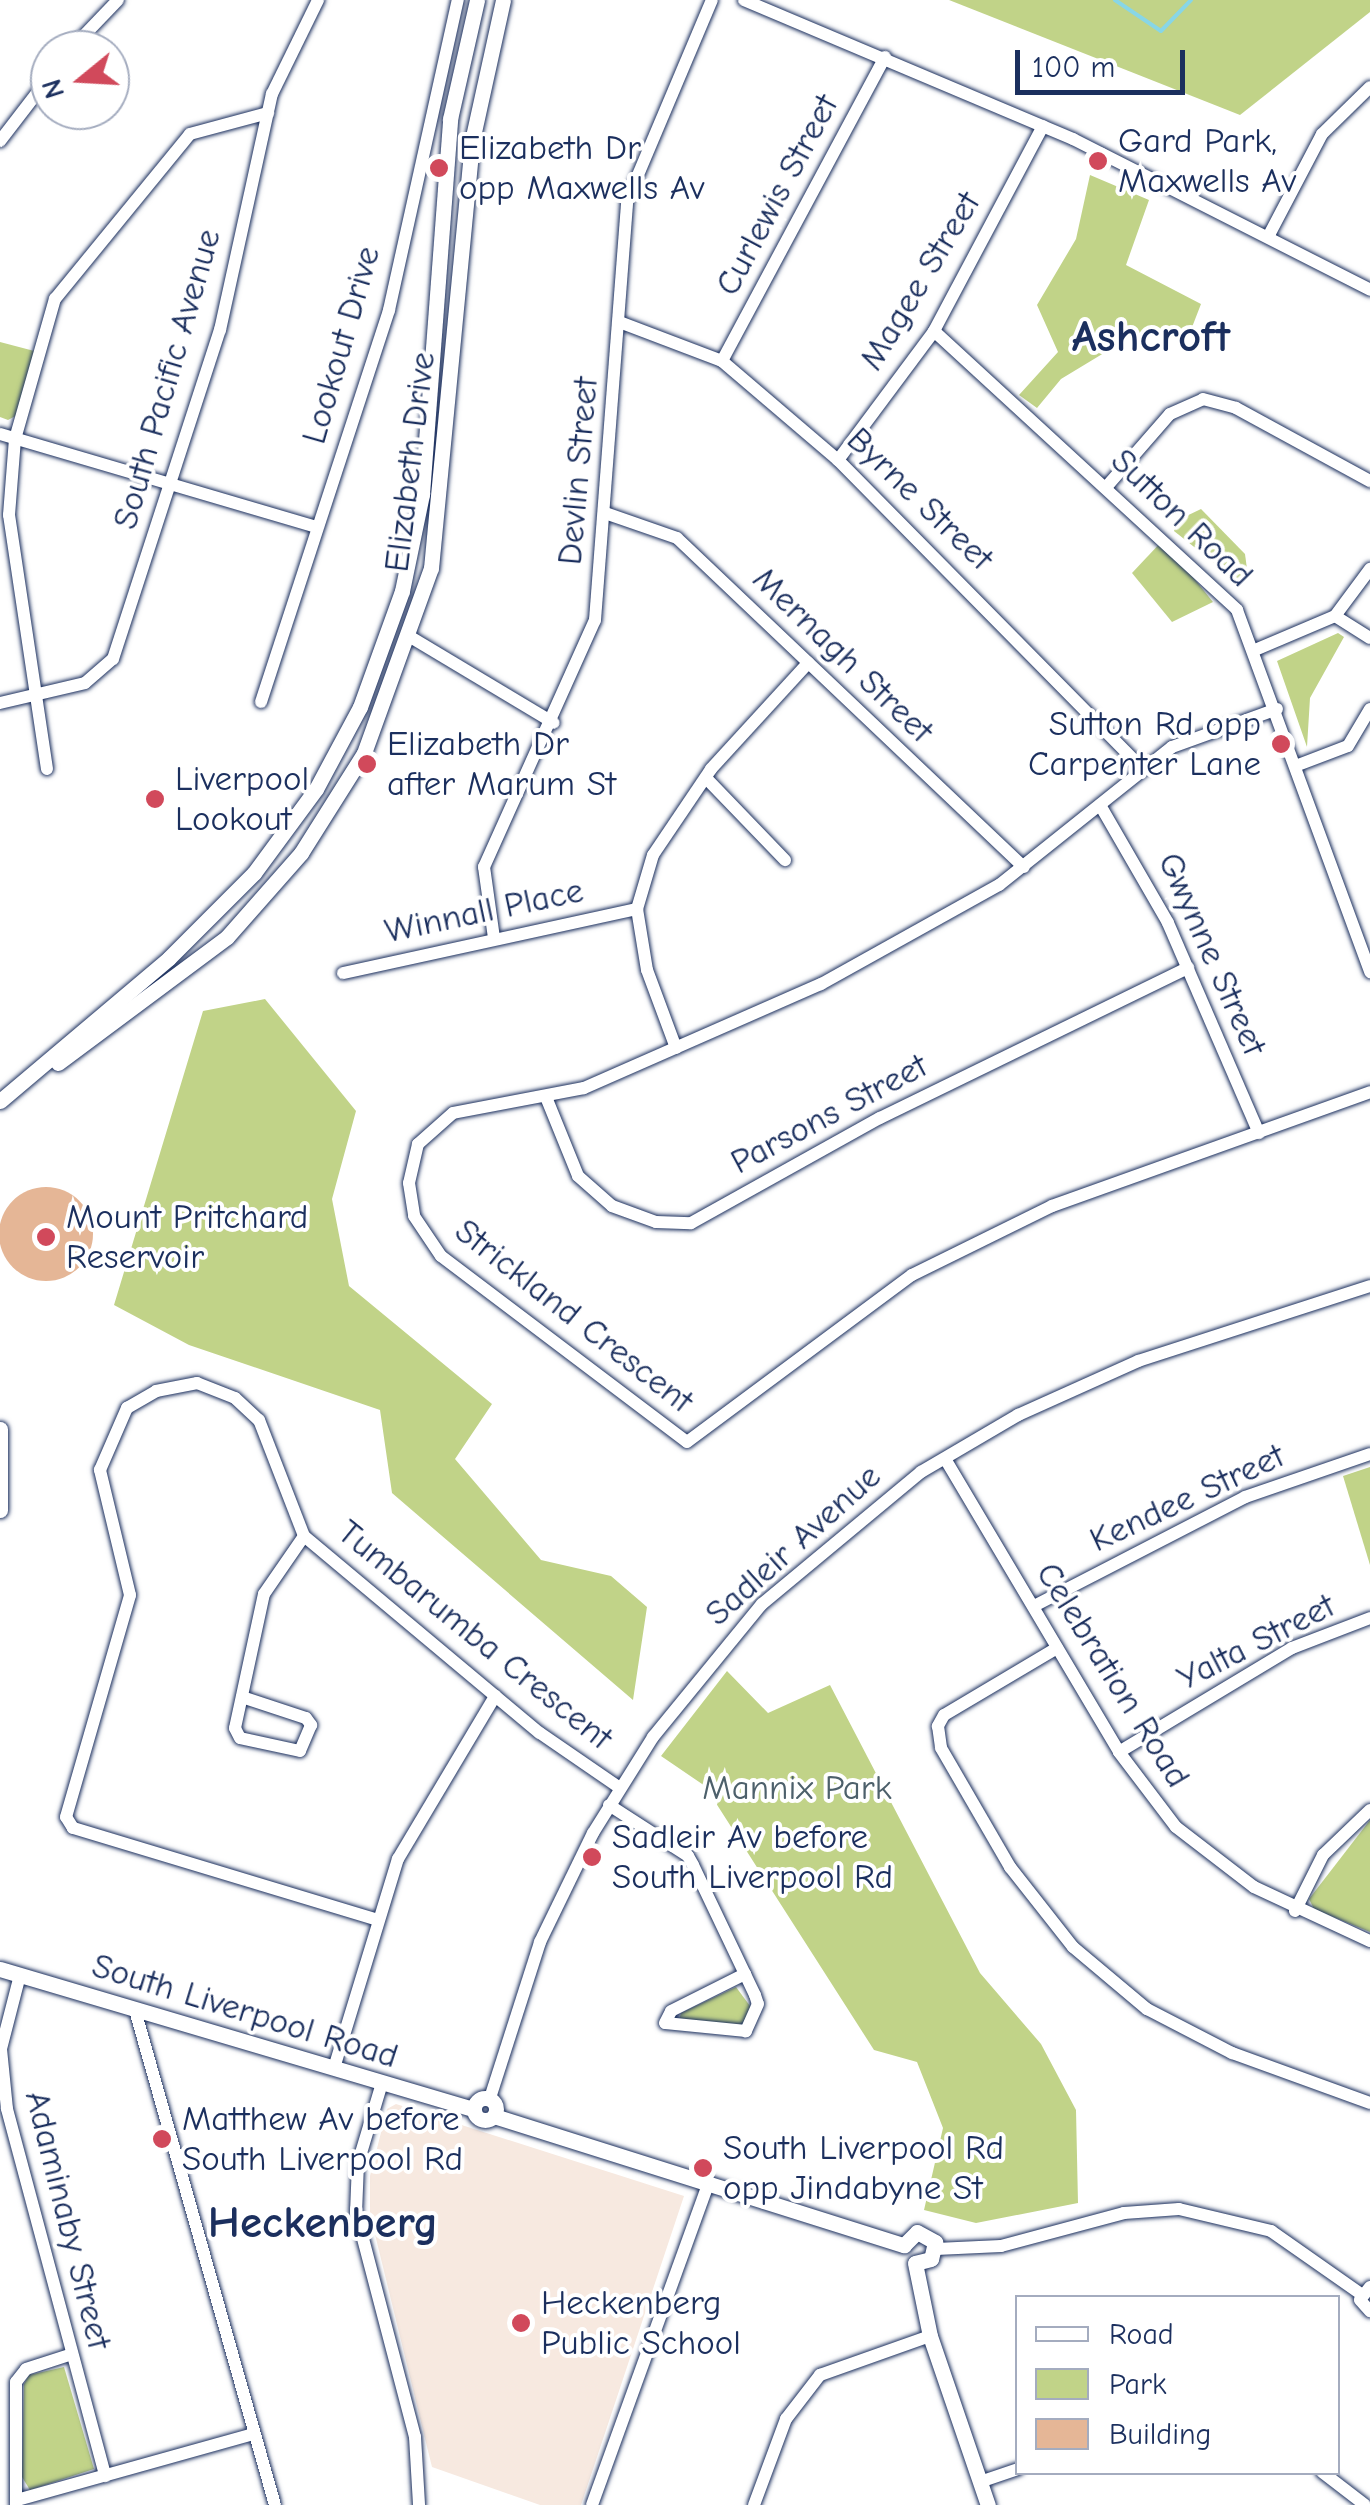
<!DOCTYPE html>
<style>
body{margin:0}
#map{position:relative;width:1370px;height:2505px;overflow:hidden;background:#fff;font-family:"Comic Neue",sans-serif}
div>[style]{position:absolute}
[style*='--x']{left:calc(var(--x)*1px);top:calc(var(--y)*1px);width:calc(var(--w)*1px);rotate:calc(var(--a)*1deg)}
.built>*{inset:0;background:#f7e9e0}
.green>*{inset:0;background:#c1d388}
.stream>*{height:4px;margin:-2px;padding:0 2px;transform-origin:2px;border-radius:2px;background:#88d6e6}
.building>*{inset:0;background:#e5b696}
.round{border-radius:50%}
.roads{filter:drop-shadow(0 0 2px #1b2f5e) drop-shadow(0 0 2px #1b2f5e)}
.minor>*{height:12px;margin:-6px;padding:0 6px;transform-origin:6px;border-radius:6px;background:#fff}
.major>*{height:15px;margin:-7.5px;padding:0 7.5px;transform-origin:7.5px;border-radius:7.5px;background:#fff}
.major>.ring{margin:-7.5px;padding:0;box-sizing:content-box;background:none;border:15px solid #fff;border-radius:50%}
.dots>*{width:28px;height:28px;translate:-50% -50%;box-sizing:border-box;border:5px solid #fff;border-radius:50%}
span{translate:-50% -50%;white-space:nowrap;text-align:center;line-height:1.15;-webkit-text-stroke:8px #fff;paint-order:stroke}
.poi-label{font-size:35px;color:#1b2f5e}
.left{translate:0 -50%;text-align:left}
.right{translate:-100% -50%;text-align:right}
.street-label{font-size:35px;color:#1b2f5e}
.park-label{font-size:35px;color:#4d606b}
.district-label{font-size:45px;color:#1b2f5e;font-weight:700}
.legend{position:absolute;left:1015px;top:2295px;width:325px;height:180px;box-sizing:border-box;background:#fff;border:2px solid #a4acbf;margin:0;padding:12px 18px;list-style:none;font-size:30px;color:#1b2f5e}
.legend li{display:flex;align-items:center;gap:20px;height:50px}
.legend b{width:50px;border:2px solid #a4acbf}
.north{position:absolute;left:30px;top:30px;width:100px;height:100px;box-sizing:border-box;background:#fff;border:2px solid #a4acbf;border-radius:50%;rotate:252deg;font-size:28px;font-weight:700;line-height:40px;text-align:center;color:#1b2f5e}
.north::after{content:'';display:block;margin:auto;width:35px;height:45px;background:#d1495b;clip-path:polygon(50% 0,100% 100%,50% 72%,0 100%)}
.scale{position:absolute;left:1015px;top:50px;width:170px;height:45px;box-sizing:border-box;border:5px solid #1b2f5e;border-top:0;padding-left:12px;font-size:30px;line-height:35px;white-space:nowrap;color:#1b2f5e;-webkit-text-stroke:8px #fff;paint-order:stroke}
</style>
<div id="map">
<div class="built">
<i style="clip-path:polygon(396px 2104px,684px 2196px,581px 2505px,540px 2505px,432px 2467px,370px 2214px,370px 2176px,387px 2109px)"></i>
</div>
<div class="green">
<i style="clip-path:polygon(949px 0,1370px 0,1370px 12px,1240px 115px)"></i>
<i style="clip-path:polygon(1090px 175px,1149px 200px,1126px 265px,1201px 304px,1189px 335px,1137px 333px,1061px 379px,1037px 408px,1019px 395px,1058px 352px,1037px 305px,1076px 239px)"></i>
<i style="clip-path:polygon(0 342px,38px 352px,21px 413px,8px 420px,0 417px)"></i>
<i style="clip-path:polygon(1201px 509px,1245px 554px,1247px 569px,1237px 581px,1174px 531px,1176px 521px)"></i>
<i style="clip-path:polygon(1163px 540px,1213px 602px,1172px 622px,1132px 573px)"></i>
<i style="clip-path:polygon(1338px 633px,1344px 637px,1310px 698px,1307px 747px,1277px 661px)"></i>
<i style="clip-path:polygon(265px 999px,356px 1111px,332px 1199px,349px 1286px,492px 1404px,455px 1459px,541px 1560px,611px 1576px,647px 1607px,633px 1700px,392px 1493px,380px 1410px,189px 1345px,114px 1305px,203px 1011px)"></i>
<i style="clip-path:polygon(1370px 1467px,1370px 1565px,1343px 1476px)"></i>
<i style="clip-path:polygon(727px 1671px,768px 1713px,830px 1685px,980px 1973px,1041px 2044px,1076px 2110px,1078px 2203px,976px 2223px,924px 2210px,943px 2128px,917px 2062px,874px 2050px,705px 1786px,661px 1756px)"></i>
<i style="clip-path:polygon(1370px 1820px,1370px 1932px,1314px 1909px,1309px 1899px)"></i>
<i style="clip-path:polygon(736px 1987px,753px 2010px,745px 2025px,679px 2020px,681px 2013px)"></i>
<i style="clip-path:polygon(64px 2367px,94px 2469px,30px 2490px,22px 2477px,24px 2384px,29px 2375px)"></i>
</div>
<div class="stream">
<i style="--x:1115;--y:0;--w:55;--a:34"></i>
<i style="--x:1161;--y:31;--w:43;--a:-45.9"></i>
</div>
<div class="building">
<i class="round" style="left:-1px;top:1187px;width:94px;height:94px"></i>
</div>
<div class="roads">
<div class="minor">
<i style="--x:744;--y:0;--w:357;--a:22.9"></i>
<i style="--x:1073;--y:139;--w:333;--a:26.9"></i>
<i style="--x:70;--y:50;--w:69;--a:-46.2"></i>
<i style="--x:0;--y:141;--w:82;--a:-52.4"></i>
<i style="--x:1268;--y:237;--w:116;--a:-62.3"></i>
<i style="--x:1322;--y:134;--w:67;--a:-44.4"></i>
<i style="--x:622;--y:323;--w:107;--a:20.8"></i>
<i style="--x:722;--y:361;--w:153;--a:40.5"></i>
<i style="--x:838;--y:460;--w:433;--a:45.4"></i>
<i style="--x:934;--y:331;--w:412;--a:42.6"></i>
<i style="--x:1237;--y:610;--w:386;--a:69.8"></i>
<i style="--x:722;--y:361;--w:345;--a:-61.8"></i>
<i style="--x:0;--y:434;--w:330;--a:16.4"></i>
<i style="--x:838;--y:460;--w:161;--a:-53.3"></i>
<i style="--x:934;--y:331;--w:232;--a:-62"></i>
<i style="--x:1108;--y:485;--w:94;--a:-48.9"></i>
<i style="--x:1170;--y:414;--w:36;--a:-24"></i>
<i style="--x:1203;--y:399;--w:34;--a:15"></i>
<i style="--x:1236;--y:408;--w:153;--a:28.6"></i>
<i style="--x:605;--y:513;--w:76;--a:19.1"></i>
<i style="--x:677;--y:538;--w:478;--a:43.5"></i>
<i style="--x:1335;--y:616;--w:41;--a:32.2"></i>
<i style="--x:412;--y:638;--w:165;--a:30.9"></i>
<i style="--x:1255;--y:650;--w:87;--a:-23"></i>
<i style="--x:1335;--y:616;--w:59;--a:-53.3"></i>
<i style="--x:261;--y:702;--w:412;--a:-71.9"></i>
<i style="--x:389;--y:310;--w:318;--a:-77.5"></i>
<i style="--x:0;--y:703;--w:87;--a:-13.2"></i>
<i style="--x:85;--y:683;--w:37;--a:-41"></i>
<i style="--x:113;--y:659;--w:346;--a:-72"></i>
<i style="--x:220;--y:330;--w:242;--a:-77.6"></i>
<i style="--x:272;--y:94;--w:105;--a:-63.9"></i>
<i style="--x:1277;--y:709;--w:112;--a:160.1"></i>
<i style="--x:1172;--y:747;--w:221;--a:141.4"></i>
<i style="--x:999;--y:885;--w:204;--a:150.9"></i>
<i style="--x:821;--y:984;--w:259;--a:156.3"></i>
<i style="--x:584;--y:1088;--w:133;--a:169.2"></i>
<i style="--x:453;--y:1113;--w:47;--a:138.5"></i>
<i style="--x:418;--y:1144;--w:40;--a:103"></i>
<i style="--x:409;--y:1183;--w:33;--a:81"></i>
<i style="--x:414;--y:1216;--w:48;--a:56"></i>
<i style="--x:441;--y:1256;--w:308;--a:37.1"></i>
<i style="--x:687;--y:1442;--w:280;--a:-36.6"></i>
<i style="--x:912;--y:1275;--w:156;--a:-26.2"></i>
<i style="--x:1052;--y:1206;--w:338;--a:-19.7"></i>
<i style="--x:1298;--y:765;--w:53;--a:-20.8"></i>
<i style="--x:1348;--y:746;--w:43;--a:-59.3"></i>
<i style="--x:47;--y:769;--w:257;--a:-98.5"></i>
<i style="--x:9;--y:515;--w:76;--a:-85.5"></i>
<i style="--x:15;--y:439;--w:146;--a:-74.1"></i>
<i style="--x:55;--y:299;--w:213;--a:-50.7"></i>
<i style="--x:190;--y:134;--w:81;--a:-15.1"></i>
<i style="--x:706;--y:778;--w:114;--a:46.1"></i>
<i style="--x:1100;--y:805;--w:136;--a:60"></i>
<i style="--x:1168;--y:923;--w:229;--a:66.6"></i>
<i style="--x:494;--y:938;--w:72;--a:-98"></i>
<i style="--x:484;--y:867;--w:271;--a:-65.8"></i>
<i style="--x:595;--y:620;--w:420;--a:-85.6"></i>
<i style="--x:627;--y:201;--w:218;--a:-67.1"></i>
<i style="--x:343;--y:973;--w:301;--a:-12.3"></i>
<i style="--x:676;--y:1048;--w:83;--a:-110.4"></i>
<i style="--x:647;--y:970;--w:62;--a:-99.3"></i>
<i style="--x:637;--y:909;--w:56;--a:-73.5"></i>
<i style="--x:653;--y:855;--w:104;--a:-56"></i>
<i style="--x:711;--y:769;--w:144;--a:-47.5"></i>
<i style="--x:546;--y:1097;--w:85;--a:67.9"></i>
<i style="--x:578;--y:1176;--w:45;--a:41.4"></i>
<i style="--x:612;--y:1206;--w:47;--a:20"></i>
<i style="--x:656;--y:1222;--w:35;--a:2"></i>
<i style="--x:691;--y:1223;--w:216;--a:-29.1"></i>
<i style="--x:880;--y:1118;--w:343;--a:-26"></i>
<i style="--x:947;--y:1462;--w:337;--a:59.3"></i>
<i style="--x:1119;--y:1752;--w:94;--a:52.8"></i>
<i style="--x:1176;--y:1827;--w:98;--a:37.6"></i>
<i style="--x:1254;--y:1887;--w:128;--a:25"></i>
<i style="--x:1034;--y:1606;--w:237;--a:-27.3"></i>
<i style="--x:1245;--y:1497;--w:132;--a:-19"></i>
<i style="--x:1057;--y:1648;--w:131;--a:149.3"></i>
<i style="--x:944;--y:1715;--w:13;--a:119"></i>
<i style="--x:938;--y:1726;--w:22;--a:82"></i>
<i style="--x:941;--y:1748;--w:138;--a:59.9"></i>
<i style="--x:1010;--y:1867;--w:102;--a:51.8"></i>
<i style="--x:1073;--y:1947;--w:97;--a:40"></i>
<i style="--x:1147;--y:2009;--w:96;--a:27.4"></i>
<i style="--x:1232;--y:2053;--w:147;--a:19.9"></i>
<i style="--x:242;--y:1697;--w:67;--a:18.2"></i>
<i style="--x:306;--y:1718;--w:9;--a:54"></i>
<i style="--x:311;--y:1725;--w:28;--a:113"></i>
<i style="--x:300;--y:1751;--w:61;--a:-167.8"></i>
<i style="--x:240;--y:1738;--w:11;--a:-117"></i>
<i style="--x:235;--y:1728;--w:137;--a:-77.8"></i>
<i style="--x:264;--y:1594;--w:70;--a:-55.4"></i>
<i style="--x:1119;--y:1752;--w:202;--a:-31"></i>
<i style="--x:1292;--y:1648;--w:84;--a:-21"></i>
<i style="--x:609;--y:1805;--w:94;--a:32.8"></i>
<i style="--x:688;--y:1856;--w:10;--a:61"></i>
<i style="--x:693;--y:1865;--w:144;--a:64.5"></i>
<i style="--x:755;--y:1995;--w:9;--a:72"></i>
<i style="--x:758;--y:2004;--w:30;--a:114"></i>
<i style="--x:746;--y:2031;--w:81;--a:-174.4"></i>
<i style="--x:665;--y:2023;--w:13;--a:-63"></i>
<i style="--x:671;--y:2011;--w:83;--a:-26.6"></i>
<i style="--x:1295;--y:1911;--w:63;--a:-63.4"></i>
<i style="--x:1323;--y:1855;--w:65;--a:-43.8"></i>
<i style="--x:378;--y:1920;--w:319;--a:-163.2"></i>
<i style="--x:73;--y:1828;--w:13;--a:-122"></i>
<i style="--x:66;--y:1817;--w:231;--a:-73.9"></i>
<i style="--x:130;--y:1595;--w:129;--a:-103.5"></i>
<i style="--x:100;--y:1470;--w:68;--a:-66.5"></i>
<i style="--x:127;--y:1408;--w:34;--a:-30"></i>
<i style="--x:156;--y:1391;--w:42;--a:-11"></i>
<i style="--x:197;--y:1383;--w:41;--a:21.5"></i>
<i style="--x:235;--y:1398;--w:33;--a:43"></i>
<i style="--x:259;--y:1420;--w:124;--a:68.8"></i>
<i style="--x:304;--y:1536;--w:307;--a:39.9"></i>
<i style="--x:540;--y:1733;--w:97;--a:34.5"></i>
<i style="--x:20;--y:1975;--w:76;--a:104.4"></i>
<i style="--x:1;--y:2049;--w:60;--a:84.3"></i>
<i style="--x:7;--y:2109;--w:380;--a:75"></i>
<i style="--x:135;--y:2010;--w:514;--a:74.21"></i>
<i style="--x:334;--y:2068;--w:219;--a:-73"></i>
<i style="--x:398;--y:1859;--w:190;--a:-59.2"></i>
<i style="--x:382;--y:2083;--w:84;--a:106.7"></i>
<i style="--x:358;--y:2163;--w:49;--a:92.3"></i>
<i style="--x:356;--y:2212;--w:233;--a:75.3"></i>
<i style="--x:415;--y:2437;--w:68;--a:86.6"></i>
<i style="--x:490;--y:2098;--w:164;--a:-72.2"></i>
<i style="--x:540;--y:1942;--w:121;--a:-64.1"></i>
<i style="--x:593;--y:1833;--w:113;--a:-58"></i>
<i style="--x:653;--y:1737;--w:172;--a:-50.7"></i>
<i style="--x:762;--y:1604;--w:207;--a:-39.7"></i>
<i style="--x:921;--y:1472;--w:113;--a:-30.4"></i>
<i style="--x:1018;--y:1415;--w:132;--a:-24.2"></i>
<i style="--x:1138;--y:1361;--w:244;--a:-17.9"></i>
<i style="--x:936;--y:2249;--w:65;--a:-2.6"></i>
<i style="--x:1001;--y:2246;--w:127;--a:-15"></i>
<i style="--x:1124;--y:2213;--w:55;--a:-4.2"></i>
<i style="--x:1179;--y:2209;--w:95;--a:13.4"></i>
<i style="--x:1271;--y:2231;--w:110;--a:35"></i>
<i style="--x:1370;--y:2287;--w:16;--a:128"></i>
<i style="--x:1360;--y:2300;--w:15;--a:48"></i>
<i style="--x:1322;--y:2472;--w:54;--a:37.5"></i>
<i style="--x:980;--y:2482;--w:40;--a:-18.9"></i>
<i style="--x:17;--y:2500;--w:246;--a:-15.6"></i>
<i style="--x:16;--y:2505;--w:123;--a:-90"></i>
<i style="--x:16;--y:2382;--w:16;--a:-52"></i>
<i style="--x:26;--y:2369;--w:45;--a:-18"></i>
<i style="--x:592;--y:2505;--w:344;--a:-70.1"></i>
<i style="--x:754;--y:2505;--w:92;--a:-69.6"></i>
<i style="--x:786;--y:2419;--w:56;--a:-52.3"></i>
<i style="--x:820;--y:2375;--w:117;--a:-19.5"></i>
</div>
<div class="major">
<i style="--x:58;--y:1063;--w:211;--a:-36.7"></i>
<i style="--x:227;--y:937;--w:112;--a:-48.6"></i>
<i style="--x:301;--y:853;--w:118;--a:-57.8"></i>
<i style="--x:364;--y:753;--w:197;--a:-70.1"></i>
<i style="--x:431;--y:568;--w:429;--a:-84.5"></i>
<i style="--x:472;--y:141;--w:144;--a:-77.6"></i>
<i style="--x:0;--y:1101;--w:221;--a:-40.2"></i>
<i style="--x:169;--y:958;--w:120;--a:-45"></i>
<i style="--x:254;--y:873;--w:104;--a:-53.6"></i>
<i style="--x:316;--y:789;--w:93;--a:-61.8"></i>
<i style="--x:360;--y:707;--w:123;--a:-70.1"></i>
<i style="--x:402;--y:591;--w:99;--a:-78.3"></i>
<i style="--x:422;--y:494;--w:376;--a:-85.7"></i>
<i style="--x:450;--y:119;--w:122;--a:-77.2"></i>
<i style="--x:0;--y:1429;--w:81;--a:90"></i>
<i style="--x:0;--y:1969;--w:494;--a:16.5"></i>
<i class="ring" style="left:474px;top:2098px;width:7px;height:7px"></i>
<i style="--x:494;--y:2116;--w:430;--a:17.5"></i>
<i style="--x:904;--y:2245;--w:18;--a:-45"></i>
<i style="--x:917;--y:2232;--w:21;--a:29"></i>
<i style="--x:935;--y:2242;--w:17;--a:103"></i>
<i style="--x:931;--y:2259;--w:16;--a:166"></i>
<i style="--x:915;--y:2263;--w:75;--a:78.4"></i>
<i style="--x:930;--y:2336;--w:179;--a:71.1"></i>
</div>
</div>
<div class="dots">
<i style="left:1098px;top:161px;background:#d1495b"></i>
<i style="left:439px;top:168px;background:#d1495b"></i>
<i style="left:1281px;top:744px;background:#d1495b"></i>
<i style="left:367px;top:764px;background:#d1495b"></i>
<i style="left:155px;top:799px;background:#d1495b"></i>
<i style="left:46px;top:1237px;background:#d1495b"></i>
<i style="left:592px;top:1857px;background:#d1495b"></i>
<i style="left:162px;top:2139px;background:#d1495b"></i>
<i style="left:703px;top:2168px;background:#d1495b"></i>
<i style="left:521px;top:2323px;background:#d1495b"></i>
</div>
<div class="poi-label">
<span class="left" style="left:1118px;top:161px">Gard Park,<br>Maxwells Av</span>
<span class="left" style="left:459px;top:168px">Elizabeth Dr<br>opp Maxwells Av</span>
<span class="right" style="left:1261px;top:744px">Sutton Rd opp<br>Carpenter Lane</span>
<span class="left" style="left:387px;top:764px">Elizabeth Dr<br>after Marum St</span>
<span class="left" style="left:175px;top:799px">Liverpool<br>Lookout</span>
<span class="left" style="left:66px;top:1237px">Mount Pritchard<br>Reservoir</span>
<span class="left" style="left:612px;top:1857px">Sadleir Av before<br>South Liverpool Rd</span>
<span class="left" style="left:182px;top:2139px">Matthew Av before<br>South Liverpool Rd</span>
<span class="left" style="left:723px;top:2168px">South Liverpool Rd<br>opp Jindabyne St</span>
<span class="left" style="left:541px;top:2323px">Heckenberg<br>Public School</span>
</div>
<div class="street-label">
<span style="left:777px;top:195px;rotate:-62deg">Curlewis Street</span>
<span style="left:920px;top:281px;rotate:-59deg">Magee Street</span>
<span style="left:341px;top:345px;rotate:-74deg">Lookout Drive</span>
<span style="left:167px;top:379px;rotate:-74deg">South Pacific Avenue</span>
<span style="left:410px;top:462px;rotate:-83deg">Elizabeth Drive</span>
<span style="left:578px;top:471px;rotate:-85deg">Devlin Street</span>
<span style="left:920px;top:499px;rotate:44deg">Byrne Street</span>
<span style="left:1182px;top:518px;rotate:44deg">Sutton Road</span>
<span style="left:843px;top:655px;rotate:44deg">Mernagh Street</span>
<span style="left:484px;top:911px;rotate:-12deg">Winnall Place</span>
<span style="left:1212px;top:954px;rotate:66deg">Gwynne Street</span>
<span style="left:829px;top:1114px;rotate:-28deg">Parsons Street</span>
<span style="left:574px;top:1316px;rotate:38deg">Strickland Crescent</span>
<span style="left:1187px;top:1498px;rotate:-25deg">Kendee Street</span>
<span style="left:793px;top:1545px;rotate:-42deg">Sadleir Avenue</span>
<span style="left:475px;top:1635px;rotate:39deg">Tumbarumba Crescent</span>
<span style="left:1256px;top:1642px;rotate:-27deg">Yalta Street</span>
<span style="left:1113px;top:1675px;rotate:58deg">Celebration Road</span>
<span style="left:245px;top:2011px;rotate:17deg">South Liverpool Road</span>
<span style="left:68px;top:2220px;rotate:76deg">Adaminaby Street</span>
</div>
<div class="park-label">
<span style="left:797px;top:1788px">Mannix Park</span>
</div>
<div class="district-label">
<span style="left:1151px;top:337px">Ashcroft</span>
<span style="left:323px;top:2223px">Heckenberg</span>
</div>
<ul class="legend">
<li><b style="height:12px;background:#fff"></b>Road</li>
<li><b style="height:28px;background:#c1d388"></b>Park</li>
<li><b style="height:28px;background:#e5b696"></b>Building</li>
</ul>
<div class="north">N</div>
<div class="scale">100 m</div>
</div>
